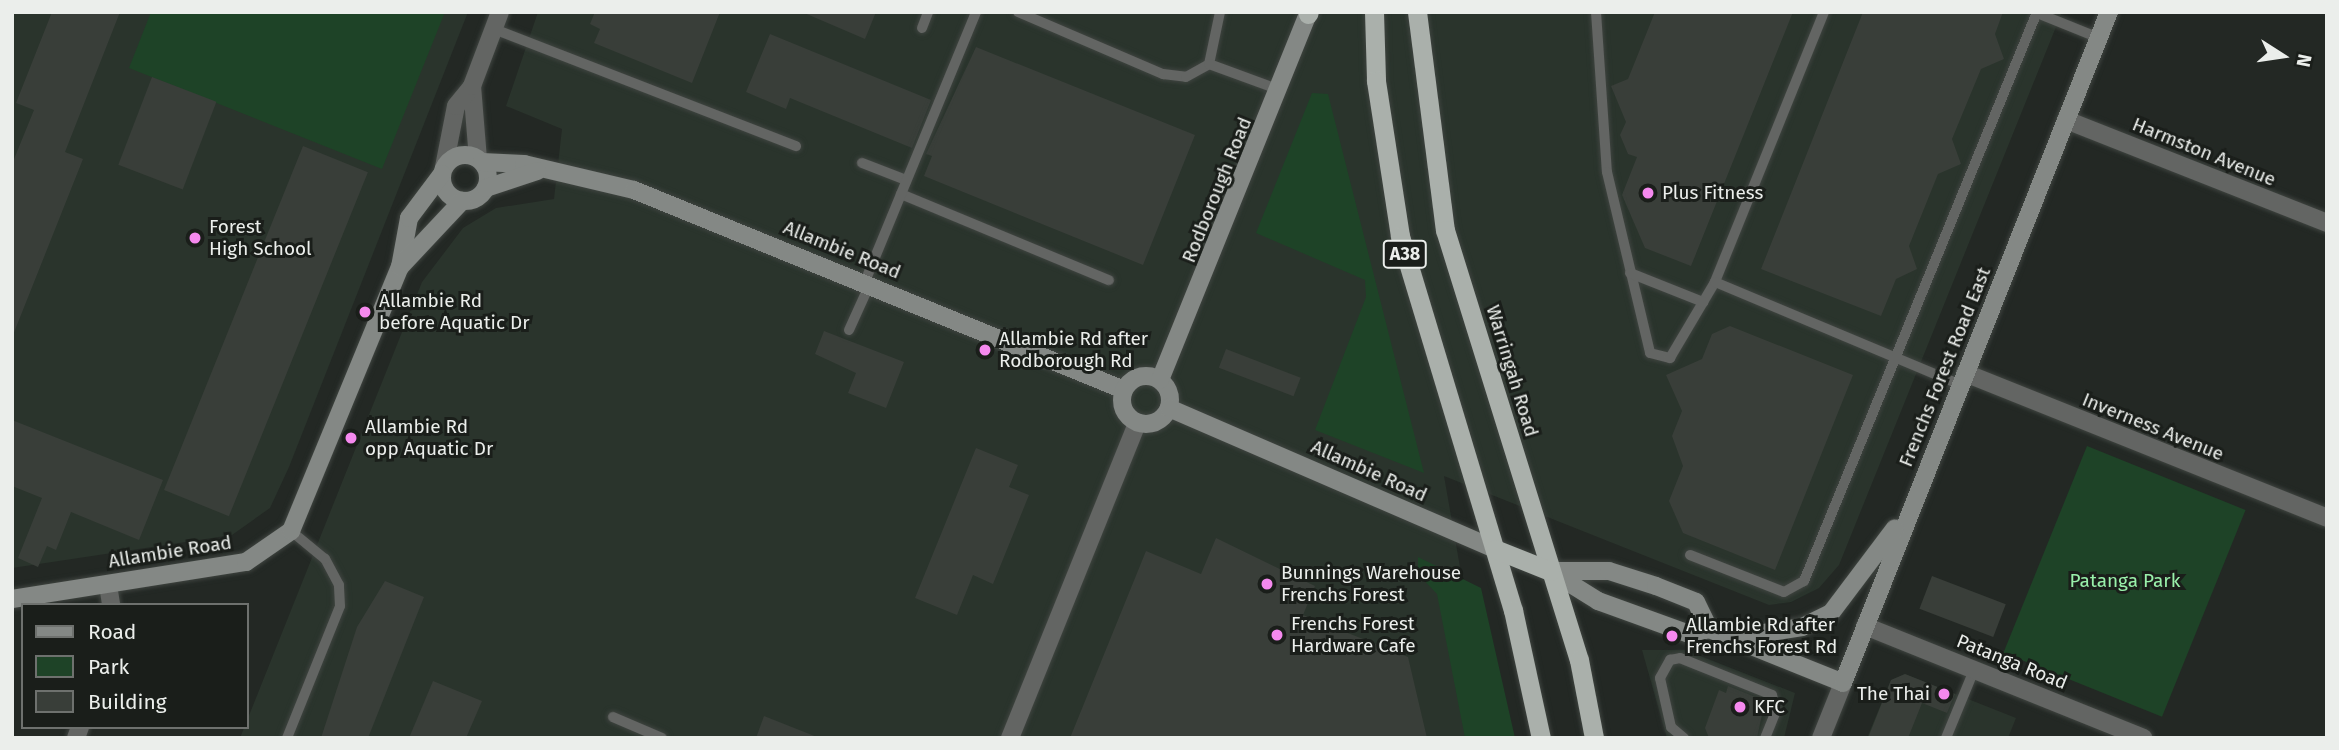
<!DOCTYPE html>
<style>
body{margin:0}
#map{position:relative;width:2339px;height:750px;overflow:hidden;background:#232824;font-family:"Fira Sans",sans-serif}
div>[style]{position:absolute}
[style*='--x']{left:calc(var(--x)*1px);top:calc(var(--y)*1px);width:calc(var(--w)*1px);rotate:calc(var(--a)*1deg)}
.built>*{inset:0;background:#2a342c}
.green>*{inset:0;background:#1e4327;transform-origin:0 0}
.building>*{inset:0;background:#393e39;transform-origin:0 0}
.roads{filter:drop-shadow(0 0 2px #3f4440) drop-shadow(0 0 2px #3f4440)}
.service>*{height:10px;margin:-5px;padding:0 5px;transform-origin:5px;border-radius:5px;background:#636563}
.minor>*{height:18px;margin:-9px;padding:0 9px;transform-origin:9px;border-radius:9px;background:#636563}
.secondary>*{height:18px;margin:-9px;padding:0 9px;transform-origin:9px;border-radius:9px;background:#848885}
.secondary>.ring{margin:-9px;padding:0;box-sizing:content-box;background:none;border:18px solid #848885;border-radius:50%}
.trunk>*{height:19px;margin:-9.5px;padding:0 9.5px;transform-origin:9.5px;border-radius:9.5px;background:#aab0ab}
.dots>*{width:19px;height:19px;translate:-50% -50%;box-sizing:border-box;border:4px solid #1a1e1a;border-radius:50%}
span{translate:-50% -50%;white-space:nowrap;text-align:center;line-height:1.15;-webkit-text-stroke:6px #1a1e1a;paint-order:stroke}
.shield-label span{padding:2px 5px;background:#1a1e1a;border:2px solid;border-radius:5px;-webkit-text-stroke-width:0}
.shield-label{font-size:18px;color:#ebeeeb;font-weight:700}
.street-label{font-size:19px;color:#ebeeeb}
.poi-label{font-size:19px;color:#ebeeeb}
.left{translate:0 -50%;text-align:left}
.right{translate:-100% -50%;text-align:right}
.park-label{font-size:19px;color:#99f0aa}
.frame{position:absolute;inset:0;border:14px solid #ebeeeb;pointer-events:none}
.legend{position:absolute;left:21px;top:603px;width:228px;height:126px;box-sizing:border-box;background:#1a1e1a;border:2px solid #6e716e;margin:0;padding:9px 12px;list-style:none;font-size:21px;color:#ebeeeb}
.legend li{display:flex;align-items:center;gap:14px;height:35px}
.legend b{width:35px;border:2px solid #6e716e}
.north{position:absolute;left:2248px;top:21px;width:70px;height:70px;-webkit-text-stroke:5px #1a1e1a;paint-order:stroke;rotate:102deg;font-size:19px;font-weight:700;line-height:28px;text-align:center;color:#ebeeeb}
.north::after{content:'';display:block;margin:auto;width:24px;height:32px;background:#ebeeeb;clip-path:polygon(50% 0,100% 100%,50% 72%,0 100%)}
</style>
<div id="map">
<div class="built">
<i style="clip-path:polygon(12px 12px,468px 12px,289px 467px,270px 508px,232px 535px,12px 568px)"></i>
<i style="clip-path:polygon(538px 12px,2062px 12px,1839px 565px,1819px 588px,1791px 602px,1769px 605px,1444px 476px,1490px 738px,240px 738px,422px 282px,463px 228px,496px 208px,554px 199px,562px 129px,506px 106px)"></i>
<i style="clip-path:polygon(1642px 650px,1685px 650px,1795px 693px,1784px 738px,1667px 738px)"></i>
<i style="clip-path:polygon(1905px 674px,2016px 718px,2008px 738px,1867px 738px,1891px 680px)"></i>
</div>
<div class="green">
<i style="clip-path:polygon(151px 12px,445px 12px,382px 169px,129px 68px)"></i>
<i style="clip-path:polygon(1312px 93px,1328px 94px,1424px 473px,1315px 430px,1366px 297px,1365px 280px,1256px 233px)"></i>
<i style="left:2087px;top:446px;width:171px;height:223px;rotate:22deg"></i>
<i style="clip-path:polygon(1418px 557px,1481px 588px,1515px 738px,1465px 738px,1437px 594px,1418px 574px)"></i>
</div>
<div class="building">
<i style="clip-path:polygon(52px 12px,120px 12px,65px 152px,83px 159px,13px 335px,12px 164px,34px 110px,16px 103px)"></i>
<i style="clip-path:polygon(595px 12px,720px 12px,692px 83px,594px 43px,600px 29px,590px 24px)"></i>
<i style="clip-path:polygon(802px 12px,876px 12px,865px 39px)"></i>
<i style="clip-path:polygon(1655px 12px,1793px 12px,1691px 266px,1645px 248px,1622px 195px,1637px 157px,1628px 154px,1620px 135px,1626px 122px,1611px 86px,1628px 79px)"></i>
<i style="clip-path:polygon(1863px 12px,2003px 12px,1995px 34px,2004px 59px,1981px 69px,1952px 139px,1961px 164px,1938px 174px,1909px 246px,1917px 269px,1896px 279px,1881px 316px,1761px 269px)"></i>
<i style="clip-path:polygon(770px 34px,931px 100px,912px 148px,790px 98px,786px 109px,746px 92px)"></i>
<i style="clip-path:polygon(976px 47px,1195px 135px,1143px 265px,924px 176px,932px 156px,926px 154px)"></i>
<i style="left:152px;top:77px;width:69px;height:94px;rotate:21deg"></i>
<i style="left:303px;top:146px;width:70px;height:371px;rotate:22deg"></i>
<i style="clip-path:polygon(1730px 326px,1853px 375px,1775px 570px,1683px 533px,1669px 501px,1683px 466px,1672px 436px,1682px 411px,1666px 375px,1702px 359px,1712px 334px)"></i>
<i style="clip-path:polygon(824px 331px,904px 362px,886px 408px,848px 393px,856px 373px,815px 354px)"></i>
<i style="left:1226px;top:349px;width:80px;height:20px;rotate:21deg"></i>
<i style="clip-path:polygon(12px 420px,163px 480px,139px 540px,71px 512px,56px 550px,47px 546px,38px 567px,18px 558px,42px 498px,12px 486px)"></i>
<i style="clip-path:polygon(976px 448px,1018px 465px,1009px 487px,1029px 495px,993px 584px,973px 575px,957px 615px,915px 598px)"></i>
<i style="clip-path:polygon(1216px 538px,1315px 586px,1303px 615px,1408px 657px,1427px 738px,1070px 738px,1146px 551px,1201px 574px)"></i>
<i style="left:1932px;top:576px;width:79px;height:35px;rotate:21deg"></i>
<i style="clip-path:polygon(385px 581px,424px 597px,368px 738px,321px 738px,357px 627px)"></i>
<i style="clip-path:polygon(1905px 674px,1955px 694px,1947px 713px,1922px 703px,1908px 738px,1868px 738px,1891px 680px)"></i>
<i style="clip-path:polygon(433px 681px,482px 701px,466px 738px,409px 738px)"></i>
<i style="clip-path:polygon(1728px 686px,1765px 701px,1757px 738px,1709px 738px,1705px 728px,1719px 690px,1726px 693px)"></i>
<i style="clip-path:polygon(764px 716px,817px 737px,817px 738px,756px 738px)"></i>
</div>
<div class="roads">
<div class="service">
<i style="--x:1018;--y:12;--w:158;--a:23.2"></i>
<i style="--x:1163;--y:74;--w:23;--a:7"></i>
<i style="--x:1186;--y:77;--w:26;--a:-29"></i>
<i style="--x:1220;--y:12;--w:53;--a:101.9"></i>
<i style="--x:1209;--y:64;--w:76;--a:20.1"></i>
<i style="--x:1596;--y:12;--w:160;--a:86.1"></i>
<i style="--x:1607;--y:172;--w:186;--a:76.6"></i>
<i style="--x:1650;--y:353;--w:21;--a:14"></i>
<i style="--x:1670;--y:358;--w:88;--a:-59.4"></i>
<i style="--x:1824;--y:12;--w:291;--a:112"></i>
<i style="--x:1715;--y:282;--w:267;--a:22.7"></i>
<i style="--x:2037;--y:13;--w:67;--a:22"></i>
<i style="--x:922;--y:28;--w:17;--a:-69"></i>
<i style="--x:494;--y:29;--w:324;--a:21.2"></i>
<i style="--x:862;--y:163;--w:47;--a:21.1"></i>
<i style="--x:901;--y:194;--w:225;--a:22.5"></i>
<i style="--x:1630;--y:273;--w:79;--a:21.7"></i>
<i style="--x:864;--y:284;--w:294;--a:-67.6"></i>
<i style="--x:849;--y:330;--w:48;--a:-65.6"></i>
<i style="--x:1690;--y:555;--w:101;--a:21.5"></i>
<i style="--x:1784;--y:592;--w:23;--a:-29"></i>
<i style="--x:1804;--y:581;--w:615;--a:-67.73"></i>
<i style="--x:613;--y:717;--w:53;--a:23.2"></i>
<i style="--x:287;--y:738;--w:142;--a:-68.1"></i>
<i style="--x:340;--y:606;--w:21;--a:-93"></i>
<i style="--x:339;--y:585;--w:30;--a:-118"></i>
<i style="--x:325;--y:559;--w:44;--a:-140.5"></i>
<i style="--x:1684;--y:738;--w:17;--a:-140"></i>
<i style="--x:1671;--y:727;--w:50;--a:-102.7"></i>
<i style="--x:1660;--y:678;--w:21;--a:-61"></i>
<i style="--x:1670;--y:660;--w:10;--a:-11"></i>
<i style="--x:1680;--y:658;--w:99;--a:21.9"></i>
<i style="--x:1772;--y:695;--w:16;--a:76"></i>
<i style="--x:1776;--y:711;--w:29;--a:112"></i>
<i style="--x:1946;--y:738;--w:74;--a:-67.6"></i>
</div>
<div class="minor">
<i style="--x:472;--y:86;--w:73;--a:85.3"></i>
<i style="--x:2066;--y:120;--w:281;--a:21.5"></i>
<i style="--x:444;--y:167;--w:62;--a:-78.9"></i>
<i style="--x:456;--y:106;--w:26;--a:-51"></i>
<i style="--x:472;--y:86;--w:79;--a:-69.3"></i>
<i style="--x:1965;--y:373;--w:390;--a:21.8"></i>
<i style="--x:108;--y:585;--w:20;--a:81"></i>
<i style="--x:1865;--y:626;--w:300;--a:21.9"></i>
<i style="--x:76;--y:738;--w:12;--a:-70"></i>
<i style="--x:1010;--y:738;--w:340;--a:-68"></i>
<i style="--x:1821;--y:738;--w:59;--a:-68.2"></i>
</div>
<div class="secondary">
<i class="ring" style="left:442px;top:155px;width:28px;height:28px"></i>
<i style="--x:482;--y:162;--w:42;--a:2.7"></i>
<i style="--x:524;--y:164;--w:113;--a:13.3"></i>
<i style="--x:634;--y:190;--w:529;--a:22.2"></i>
<i style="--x:486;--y:188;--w:54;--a:-18.4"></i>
<i style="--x:400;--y:267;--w:50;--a:-79.6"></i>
<i style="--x:409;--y:218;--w:55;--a:-53.1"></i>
<i class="ring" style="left:1122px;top:376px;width:30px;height:30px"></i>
<i style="--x:1160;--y:380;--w:395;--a:-68"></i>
<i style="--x:1169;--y:408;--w:355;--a:23.4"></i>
<i style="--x:1550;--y:571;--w:57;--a:32"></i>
<i style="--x:1598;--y:601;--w:97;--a:19.9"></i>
<i style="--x:1689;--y:634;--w:21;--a:-14"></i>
<i style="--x:1709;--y:629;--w:144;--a:21.9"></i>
<i style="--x:1843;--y:683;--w:722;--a:-68.38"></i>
<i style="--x:1550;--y:571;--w:59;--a:0"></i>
<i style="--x:1609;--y:571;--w:49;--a:17.7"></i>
<i style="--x:1656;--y:586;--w:43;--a:21.8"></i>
<i style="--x:1696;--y:602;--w:30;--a:64"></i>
<i style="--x:12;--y:599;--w:237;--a:-9"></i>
<i style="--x:246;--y:562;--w:55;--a:-34.6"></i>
<i style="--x:291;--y:531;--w:286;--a:-67.6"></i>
<i style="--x:400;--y:267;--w:91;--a:-46.8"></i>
<i style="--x:1732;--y:638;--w:71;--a:-8.9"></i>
<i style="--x:1802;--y:627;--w:32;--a:-26"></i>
<i style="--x:1831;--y:613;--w:106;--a:-53"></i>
</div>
<div class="trunk">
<i style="--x:1374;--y:12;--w:69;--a:88.3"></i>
<i style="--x:1376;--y:81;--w:157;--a:81.2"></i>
<i style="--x:1400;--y:236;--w:391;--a:73.2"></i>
<i style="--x:1513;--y:610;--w:131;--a:77.7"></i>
<i style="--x:1417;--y:12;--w:220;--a:82.7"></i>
<i style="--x:1445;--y:230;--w:450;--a:72.7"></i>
<i style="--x:1579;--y:660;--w:79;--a:79.1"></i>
<i style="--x:1308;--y:14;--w:2;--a:-63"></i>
<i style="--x:1495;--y:549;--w:59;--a:21.8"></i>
</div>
</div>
<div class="dots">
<i style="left:1648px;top:193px;background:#f589ee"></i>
<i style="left:195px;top:238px;background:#f589ee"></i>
<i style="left:365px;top:312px;background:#f589ee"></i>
<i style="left:985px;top:350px;background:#f589ee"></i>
<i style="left:351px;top:438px;background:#f589ee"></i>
<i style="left:1267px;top:584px;background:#f589ee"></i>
<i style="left:1277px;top:635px;background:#f589ee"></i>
<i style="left:1672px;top:636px;background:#f589ee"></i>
<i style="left:1944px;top:694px;background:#f589ee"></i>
<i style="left:1740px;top:707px;background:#f589ee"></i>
</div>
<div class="shield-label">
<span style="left:1405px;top:254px">A38</span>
</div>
<div class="street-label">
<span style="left:2204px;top:152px;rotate:22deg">Harmston Avenue</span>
<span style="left:1217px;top:190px;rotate:-68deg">Rodborough Road</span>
<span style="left:842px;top:250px;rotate:22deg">Allambie Road</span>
<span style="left:1945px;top:367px;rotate:-68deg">Frenchs Forest Road East</span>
<span style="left:1512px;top:371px;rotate:73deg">Warringah Road</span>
<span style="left:2153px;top:427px;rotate:22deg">Inverness Avenue</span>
<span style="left:1369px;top:471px;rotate:24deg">Allambie Road</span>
<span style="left:170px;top:552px;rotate:-9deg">Allambie Road</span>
<span style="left:2012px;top:662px;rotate:22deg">Patanga Road</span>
</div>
<div class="poi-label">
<span class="left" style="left:1662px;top:193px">Plus Fitness</span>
<span class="left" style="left:209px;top:238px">Forest<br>High School</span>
<span class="left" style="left:379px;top:312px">Allambie Rd<br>before Aquatic Dr</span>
<span class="left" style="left:999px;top:350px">Allambie Rd after<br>Rodborough Rd</span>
<span class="left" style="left:365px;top:438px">Allambie Rd<br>opp Aquatic Dr</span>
<span class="left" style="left:1281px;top:584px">Bunnings Warehouse<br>Frenchs Forest</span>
<span class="left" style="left:1291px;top:635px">Frenchs Forest<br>Hardware Cafe</span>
<span class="left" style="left:1686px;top:636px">Allambie Rd after<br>Frenchs Forest Rd</span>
<span class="right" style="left:1930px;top:694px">The Thai</span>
<span class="left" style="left:1754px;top:707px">KFC</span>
</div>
<div class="park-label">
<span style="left:2125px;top:581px">Patanga Park</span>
</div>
<div class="frame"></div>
<ul class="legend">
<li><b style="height:9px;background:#848885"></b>Road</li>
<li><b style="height:19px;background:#1e4327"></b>Park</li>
<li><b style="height:19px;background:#393e39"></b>Building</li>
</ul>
<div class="north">N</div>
</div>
